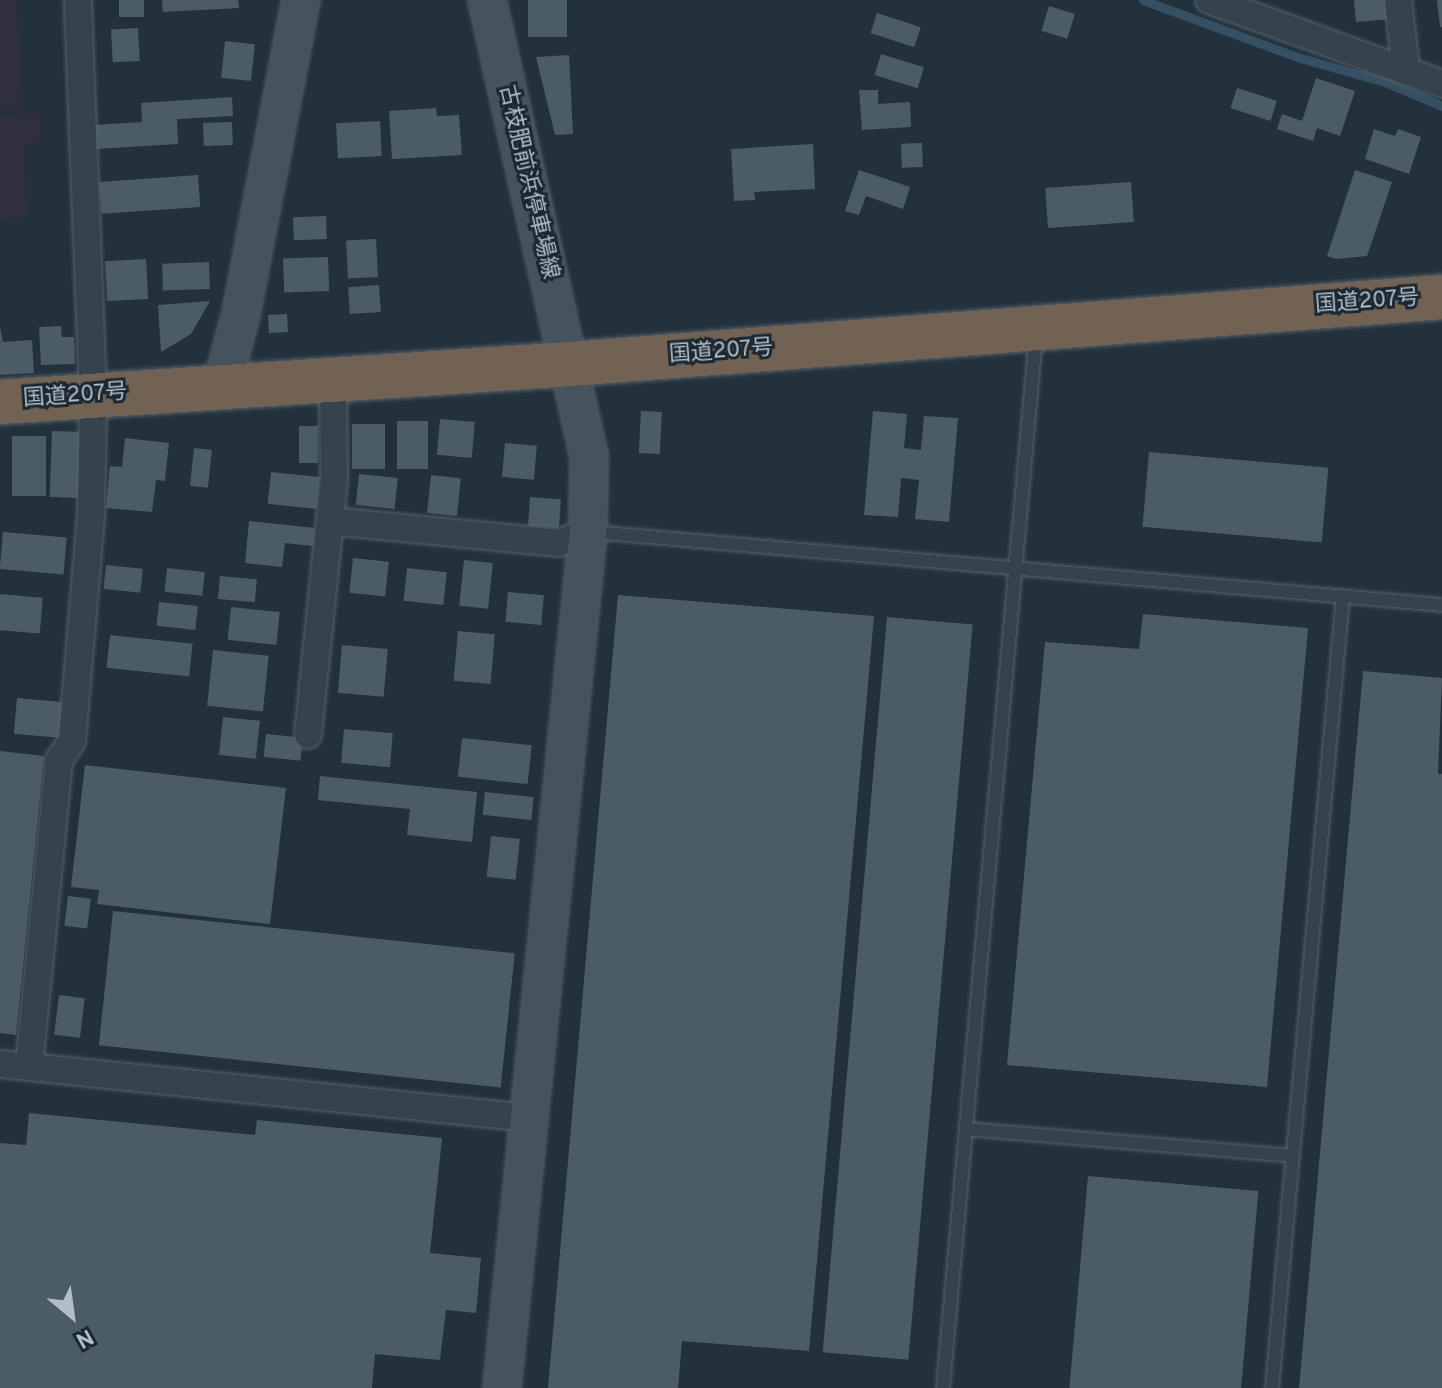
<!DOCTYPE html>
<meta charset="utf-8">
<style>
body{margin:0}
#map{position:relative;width:1442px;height:1388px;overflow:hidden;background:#23313c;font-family:Overpass,"Noto Sans JP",sans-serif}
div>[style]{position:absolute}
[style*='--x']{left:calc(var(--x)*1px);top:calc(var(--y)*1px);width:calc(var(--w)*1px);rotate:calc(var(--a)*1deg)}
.medical>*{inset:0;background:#2f2f3d}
.stream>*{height:9px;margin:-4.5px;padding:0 4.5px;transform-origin:4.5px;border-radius:4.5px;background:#365063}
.building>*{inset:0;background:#4c5c67;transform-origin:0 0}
.roads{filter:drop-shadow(0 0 2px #55616a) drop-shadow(0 0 2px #55616a)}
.lane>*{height:12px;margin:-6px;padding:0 6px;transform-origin:6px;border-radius:6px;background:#37434c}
.street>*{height:26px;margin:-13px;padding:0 13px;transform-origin:13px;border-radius:13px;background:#37434c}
.secondary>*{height:36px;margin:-18px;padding:0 18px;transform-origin:18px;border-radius:18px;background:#45535f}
.highway>*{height:44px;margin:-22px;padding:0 22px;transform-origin:22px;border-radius:22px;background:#726254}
span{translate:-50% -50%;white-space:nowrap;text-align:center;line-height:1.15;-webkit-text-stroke:6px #1c2831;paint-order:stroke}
.street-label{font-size:22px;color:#b2bec8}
.north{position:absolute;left:32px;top:1276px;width:80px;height:80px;-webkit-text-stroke:6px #1c2831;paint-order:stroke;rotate:151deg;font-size:22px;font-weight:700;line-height:32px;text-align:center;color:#b2bec8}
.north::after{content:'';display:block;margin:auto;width:28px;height:36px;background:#b2bec8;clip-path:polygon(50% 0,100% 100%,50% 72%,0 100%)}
</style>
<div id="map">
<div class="medical">
<i style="clip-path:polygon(0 0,17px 0,23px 110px,0 111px)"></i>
<i style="clip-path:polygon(41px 113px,42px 142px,24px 144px,28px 218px,0 219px,0 115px)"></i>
</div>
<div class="stream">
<i style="--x:1143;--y:0;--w:164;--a:20.3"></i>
<i style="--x:1297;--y:57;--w:91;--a:15.9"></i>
<i style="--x:1385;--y:82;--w:62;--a:22.8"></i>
</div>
<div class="building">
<i style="left:119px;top:0;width:25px;height:17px"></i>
<i style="clip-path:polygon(162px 0,238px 0,239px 8px,163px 12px)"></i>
<i style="left:528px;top:0;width:39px;height:37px"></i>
<i style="clip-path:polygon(1354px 0,1388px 0,1390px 19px,1356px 22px)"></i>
<i style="clip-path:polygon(1437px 0,1442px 0,1442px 27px,1440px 27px)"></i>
<i style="left:1049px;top:6px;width:27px;height:26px;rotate:17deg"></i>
<i style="left:877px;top:13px;width:46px;height:21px;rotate:18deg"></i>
<i style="left:138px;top:28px;width:33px;height:27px;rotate:87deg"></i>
<i style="left:225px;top:41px;width:30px;height:37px;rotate:6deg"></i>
<i style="left:881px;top:54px;width:45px;height:22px;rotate:17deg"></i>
<i style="clip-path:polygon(569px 55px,573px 134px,555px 135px,536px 57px)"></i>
<i style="clip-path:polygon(1316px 78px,1355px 91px,1340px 136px,1317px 128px,1313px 141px,1277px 129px,1282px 114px,1302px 121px)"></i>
<i style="left:1237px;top:88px;width:42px;height:21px;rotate:18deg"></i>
<i style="clip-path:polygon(859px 90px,878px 90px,878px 104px,910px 102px,911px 127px,862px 130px)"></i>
<i style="clip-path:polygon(232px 97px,233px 116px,177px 119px,178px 144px,96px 149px,94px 125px,142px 122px,141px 103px)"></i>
<i style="clip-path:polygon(436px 108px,437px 116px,459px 115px,462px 155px,392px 159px,389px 111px)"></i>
<i style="left:380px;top:121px;width:35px;height:44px;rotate:87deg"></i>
<i style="left:232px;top:122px;width:23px;height:29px;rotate:88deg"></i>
<i style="clip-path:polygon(1374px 129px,1395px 136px,1398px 129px,1421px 137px,1409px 174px,1365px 159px)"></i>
<i style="left:922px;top:143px;width:24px;height:21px;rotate:88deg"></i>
<i style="clip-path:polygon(813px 144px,815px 189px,754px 192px,755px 200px,734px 201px,731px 149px)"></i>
<i style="clip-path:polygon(859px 170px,910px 187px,903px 209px,866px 196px,859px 215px,845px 211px)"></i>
<i style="clip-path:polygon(1355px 170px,1392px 182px,1367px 256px,1336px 259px,1327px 256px)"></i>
<i style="left:198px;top:175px;width:32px;height:99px;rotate:86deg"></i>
<i style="left:1131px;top:182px;width:40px;height:86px;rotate:86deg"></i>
<i style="left:326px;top:216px;width:23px;height:33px;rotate:88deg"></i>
<i style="left:376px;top:239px;width:38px;height:30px;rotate:87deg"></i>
<i style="left:328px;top:257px;width:34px;height:45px;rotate:88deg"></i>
<i style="left:146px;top:259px;width:40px;height:41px;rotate:87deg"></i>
<i style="left:209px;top:262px;width:27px;height:47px;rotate:88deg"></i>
<i style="left:379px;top:285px;width:27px;height:31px;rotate:86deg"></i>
<i style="clip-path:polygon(210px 301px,191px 334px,161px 352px,158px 305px)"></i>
<i style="left:287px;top:314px;width:18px;height:19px;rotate:87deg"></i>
<i style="clip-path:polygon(61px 326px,62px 337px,74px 337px,75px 364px,41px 365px,39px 327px)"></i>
<i style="clip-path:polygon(0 327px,3px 342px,32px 340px,34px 373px,0 375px)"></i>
<i style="left:641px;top:411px;width:21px;height:42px;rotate:3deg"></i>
<i style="clip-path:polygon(873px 411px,907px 414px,904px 448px,921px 450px,924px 416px,958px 418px,949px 522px,915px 519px,919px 480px,901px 478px,898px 517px,864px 515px)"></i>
<i style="left:440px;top:419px;width:35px;height:36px;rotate:5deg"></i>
<i style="left:397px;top:421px;width:31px;height:48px"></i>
<i style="left:352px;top:424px;width:33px;height:45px"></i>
<i style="left:299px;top:426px;width:19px;height:37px"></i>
<i style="left:52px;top:431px;width:31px;height:66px;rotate:2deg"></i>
<i style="left:12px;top:436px;width:34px;height:60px"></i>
<i style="clip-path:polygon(125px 438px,169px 443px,165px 481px,156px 480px,152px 512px,106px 508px,110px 466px,122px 467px)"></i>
<i style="left:505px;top:443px;width:32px;height:34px;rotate:5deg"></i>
<i style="left:194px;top:448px;width:18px;height:38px;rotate:6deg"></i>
<i style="left:1149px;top:452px;width:180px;height:75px;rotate:5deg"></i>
<i style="left:271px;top:472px;width:49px;height:32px;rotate:6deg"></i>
<i style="left:359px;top:474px;width:39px;height:31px;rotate:6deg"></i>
<i style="left:431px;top:475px;width:30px;height:38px;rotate:6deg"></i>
<i style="left:530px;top:497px;width:31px;height:29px;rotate:4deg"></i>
<i style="clip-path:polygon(249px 521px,315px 528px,313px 546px,285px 543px,282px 567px,245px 563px)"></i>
<i style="left:3px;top:532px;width:64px;height:37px;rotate:5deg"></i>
<i style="left:353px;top:558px;width:36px;height:35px;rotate:6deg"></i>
<i style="left:464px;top:560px;width:29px;height:46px;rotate:6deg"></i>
<i style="left:106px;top:565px;width:37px;height:24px;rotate:6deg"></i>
<i style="left:167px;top:568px;width:38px;height:24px;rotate:6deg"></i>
<i style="left:407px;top:568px;width:40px;height:33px;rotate:6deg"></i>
<i style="left:220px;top:576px;width:37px;height:23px;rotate:5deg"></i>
<i style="left:508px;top:592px;width:36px;height:30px;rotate:5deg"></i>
<i style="left:0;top:594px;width:43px;height:36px;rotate:5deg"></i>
<i style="clip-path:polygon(618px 595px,874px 616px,809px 1351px,682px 1341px,678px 1388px,548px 1388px)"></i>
<i style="left:159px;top:602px;width:39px;height:24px;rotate:6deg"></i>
<i style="left:231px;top:607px;width:49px;height:33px;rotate:6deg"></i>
<i style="clip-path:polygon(1143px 614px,1308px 628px,1267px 1087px,1007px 1065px,1045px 642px,1139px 649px)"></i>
<i style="left:887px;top:617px;width:86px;height:738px;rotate:5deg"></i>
<i style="left:458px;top:631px;width:37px;height:50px;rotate:5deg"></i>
<i style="left:110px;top:635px;width:83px;height:33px;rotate:6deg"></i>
<i style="left:342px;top:645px;width:46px;height:48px;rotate:5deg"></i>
<i style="left:213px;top:650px;width:56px;height:56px;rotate:6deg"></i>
<i style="clip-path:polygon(1363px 671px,1442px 678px,1438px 774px,1442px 774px,1442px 1388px,1299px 1388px)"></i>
<i style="left:17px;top:698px;width:45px;height:36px;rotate:5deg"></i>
<i style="left:223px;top:717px;width:37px;height:38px;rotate:6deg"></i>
<i style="left:344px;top:729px;width:49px;height:34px;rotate:5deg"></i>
<i style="left:266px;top:734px;width:37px;height:23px;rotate:6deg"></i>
<i style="left:462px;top:738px;width:70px;height:39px;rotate:6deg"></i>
<i style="clip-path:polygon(0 751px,44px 756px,16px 1035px,0 1033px)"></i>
<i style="clip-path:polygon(85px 765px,286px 788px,270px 924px,97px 904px,99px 890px,71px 887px)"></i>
<i style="clip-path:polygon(320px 776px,477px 792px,472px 842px,407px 835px,410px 809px,318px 800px)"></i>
<i style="left:485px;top:792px;width:49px;height:23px;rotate:6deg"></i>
<i style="left:491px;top:836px;width:29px;height:41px;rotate:6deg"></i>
<i style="left:68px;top:896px;width:23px;height:30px;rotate:7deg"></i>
<i style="left:113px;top:911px;width:404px;height:135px;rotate:6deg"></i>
<i style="left:59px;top:995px;width:26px;height:40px;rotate:7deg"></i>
<i style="clip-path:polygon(29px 1113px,255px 1135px,257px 1120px,442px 1138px,430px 1253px,481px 1258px,476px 1313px,446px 1310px,440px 1360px,375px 1354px,372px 1388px,0 1388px,0 1143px,26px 1145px)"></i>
<i style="left:1088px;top:1176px;width:171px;height:213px;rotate:5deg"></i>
</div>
<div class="roads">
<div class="lane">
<i style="--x:592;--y:532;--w:853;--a:4.91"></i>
<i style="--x:966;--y:1129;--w:328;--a:4.7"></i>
<i style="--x:943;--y:1388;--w:1057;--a:-84.95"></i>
<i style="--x:1272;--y:1388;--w:795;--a:-84.88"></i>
</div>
<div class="street">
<i style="--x:1209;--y:0;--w:248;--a:19.8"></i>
<i style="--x:1398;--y:0;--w:69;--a:83.4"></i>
<i style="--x:330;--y:521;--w:230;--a:5.5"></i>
<i style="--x:559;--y:543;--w:31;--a:-22"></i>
<i style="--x:308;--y:735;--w:259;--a:-84.2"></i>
<i style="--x:334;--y:477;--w:99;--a:-90.6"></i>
<i style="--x:0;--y:1064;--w:532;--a:5.83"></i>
<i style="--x:29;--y:1067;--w:308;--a:-84.4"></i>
<i style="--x:59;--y:760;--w:23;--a:-56"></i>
<i style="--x:72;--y:741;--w:228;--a:-85.2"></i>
<i style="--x:91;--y:514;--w:119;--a:-89"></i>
<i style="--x:93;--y:395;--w:395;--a:-92.2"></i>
</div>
<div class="secondary">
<i style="--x:487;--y:0;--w:466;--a:77.4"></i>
<i style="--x:589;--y:455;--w:76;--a:90.8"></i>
<i style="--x:588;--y:531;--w:861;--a:95.73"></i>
<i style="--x:222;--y:385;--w:73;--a:-75"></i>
<i style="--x:241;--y:314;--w:320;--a:-79.2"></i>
</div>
<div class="highway">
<i style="--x:0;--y:402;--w:571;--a:-3.81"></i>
<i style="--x:570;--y:364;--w:875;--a:-4.39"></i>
</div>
</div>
<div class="street-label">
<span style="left:528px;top:182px;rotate:77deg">古枝肥前浜停車場線</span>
<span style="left:1367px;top:302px;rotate:-4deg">国道207号</span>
<span style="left:721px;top:352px;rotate:-4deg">国道207号</span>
<span style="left:75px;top:396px;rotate:-4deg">国道207号</span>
</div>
<div class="north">N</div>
</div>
